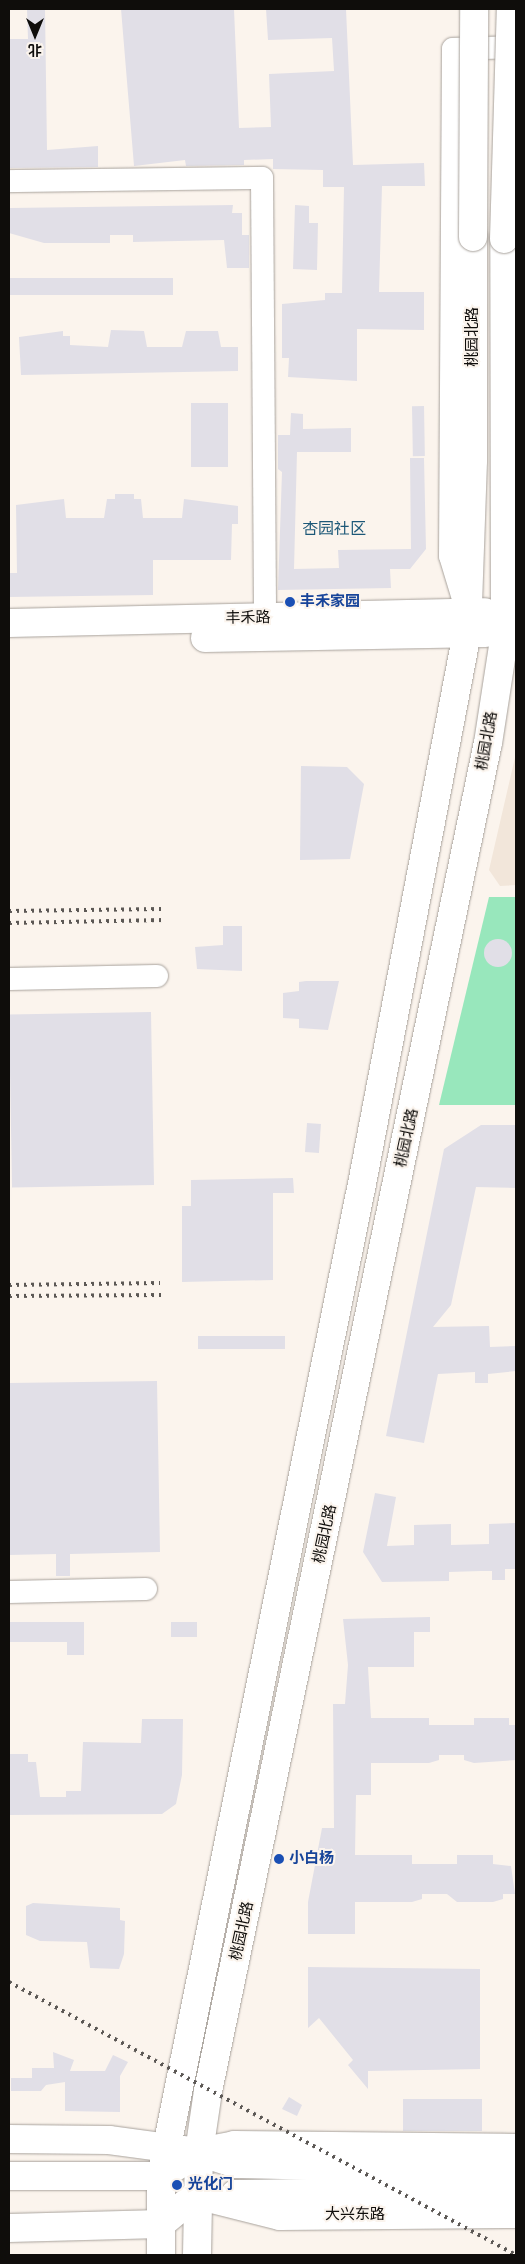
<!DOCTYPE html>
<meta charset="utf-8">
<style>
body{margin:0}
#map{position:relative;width:525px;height:2264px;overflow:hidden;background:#fbf4ed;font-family:"DejaVu Sans","Noto Sans SC",sans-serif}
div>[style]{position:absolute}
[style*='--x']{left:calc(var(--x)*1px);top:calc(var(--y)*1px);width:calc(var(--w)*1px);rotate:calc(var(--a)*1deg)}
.built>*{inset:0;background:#f2e6da}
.green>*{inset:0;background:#98e7bc}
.building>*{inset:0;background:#e1dfe7;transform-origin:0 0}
.round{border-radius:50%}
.roads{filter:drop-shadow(0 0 1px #a8a29c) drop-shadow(0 0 1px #a8a29c)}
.minor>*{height:22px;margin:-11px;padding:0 11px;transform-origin:11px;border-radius:11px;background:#fff}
.major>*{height:28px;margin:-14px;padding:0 14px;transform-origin:14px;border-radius:14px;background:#fff}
.highway>*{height:28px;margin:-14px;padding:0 14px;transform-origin:14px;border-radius:14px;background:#fff}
.rail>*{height:4px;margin-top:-2px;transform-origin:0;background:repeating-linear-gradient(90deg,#5c5855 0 2.5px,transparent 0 7.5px)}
.bridges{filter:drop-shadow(0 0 1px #a8a29c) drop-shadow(0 0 1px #a8a29c)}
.major-bridge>*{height:28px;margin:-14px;padding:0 14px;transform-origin:14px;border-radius:14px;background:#fff}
.dots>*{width:14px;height:14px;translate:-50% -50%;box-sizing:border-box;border:2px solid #fbf4ed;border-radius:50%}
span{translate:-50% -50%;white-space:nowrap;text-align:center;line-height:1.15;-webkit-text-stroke:4px #fbf4ed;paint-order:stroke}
.street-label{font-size:15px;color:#0f0d0b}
.transit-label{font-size:15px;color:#164399;font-weight:700}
.left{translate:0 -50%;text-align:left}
.neighbourhood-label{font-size:16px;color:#1d5878}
.frame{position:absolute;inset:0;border:10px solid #0f0d0b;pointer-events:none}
.north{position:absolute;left:10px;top:10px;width:50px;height:50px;-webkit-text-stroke:4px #fbf4ed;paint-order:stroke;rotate:180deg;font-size:14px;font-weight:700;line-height:20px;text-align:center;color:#0f0d0b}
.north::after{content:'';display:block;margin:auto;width:18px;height:22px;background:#0f0d0b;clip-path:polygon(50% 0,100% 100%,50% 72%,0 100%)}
</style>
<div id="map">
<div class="built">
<i style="clip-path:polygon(516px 753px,516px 885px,500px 886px,489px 870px)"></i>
</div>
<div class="green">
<i style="clip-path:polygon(489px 897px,516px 897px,516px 1105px,439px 1105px)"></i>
</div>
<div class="building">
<i style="clip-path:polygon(27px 9px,45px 9px,47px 150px,98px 146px,98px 167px,9px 168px,9px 39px,28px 39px)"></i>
<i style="clip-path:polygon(121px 9px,234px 9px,239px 128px,271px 127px,269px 74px,334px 71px,332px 38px,268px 40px,266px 9px,346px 9px,353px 165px,424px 163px,425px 186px,382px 186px,379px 292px,424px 292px,424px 330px,357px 329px,357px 381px,288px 377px,289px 358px,282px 358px,282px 304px,325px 300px,325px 293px,342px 293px,344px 187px,323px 187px,323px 170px,273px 169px,273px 159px,244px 160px,244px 165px,186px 166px,185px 160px,134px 166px)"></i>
<i style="clip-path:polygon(233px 205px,232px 213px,242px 213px,242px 235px,249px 235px,249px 268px,227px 268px,224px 240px,133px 242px,133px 235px,110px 235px,110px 243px,44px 243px,9px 233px,10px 208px)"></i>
<i style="clip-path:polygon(295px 205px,309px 206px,309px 223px,318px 223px,317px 270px,293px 269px)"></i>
<i style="left:173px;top:278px;width:17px;height:164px;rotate:90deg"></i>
<i style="clip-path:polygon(111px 330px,144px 331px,147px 347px,182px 347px,186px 331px,218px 331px,221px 347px,238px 347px,238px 371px,21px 375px,19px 337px,63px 331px,63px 336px,70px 336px,70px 345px,108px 347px)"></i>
<i style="left:228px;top:403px;width:64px;height:37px;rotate:90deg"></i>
<i style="left:424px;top:406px;width:50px;height:12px;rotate:89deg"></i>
<i style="clip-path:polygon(291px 413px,303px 414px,303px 429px,351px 428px,351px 452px,297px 452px,294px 569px,339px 568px,338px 550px,411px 549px,410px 458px,424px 458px,426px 549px,410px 569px,390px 569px,391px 588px,278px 590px,282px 472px,278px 469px,278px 435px,290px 435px)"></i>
<i style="clip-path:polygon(115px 494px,134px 494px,134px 499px,141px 499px,143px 518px,182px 518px,184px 499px,238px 506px,238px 524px,232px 524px,231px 560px,153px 560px,153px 595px,9px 597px,9px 573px,17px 573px,16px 505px,64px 499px,66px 518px,104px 518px,107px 499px,115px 499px)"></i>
<i style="clip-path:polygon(301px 766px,347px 767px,364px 784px,350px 859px,300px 860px)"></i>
<i style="clip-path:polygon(223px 926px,242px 926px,242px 971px,197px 969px,195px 947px,223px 945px)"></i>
<i class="round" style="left:484px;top:939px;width:28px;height:28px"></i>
<i style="clip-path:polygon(306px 981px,339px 981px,328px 1030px,299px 1028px,299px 1019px,283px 1018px,283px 993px,299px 991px,299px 982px)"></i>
<i style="left:151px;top:1012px;width:173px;height:142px;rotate:89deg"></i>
<i style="left:307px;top:1123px;width:14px;height:29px;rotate:4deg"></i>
<i style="clip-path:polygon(481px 1125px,516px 1125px,516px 1188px,476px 1187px,451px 1305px,433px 1327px,489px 1326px,490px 1347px,516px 1346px,516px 1371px,488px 1374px,488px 1383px,475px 1383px,475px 1372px,438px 1374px,424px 1443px,386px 1436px,444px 1149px)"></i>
<i style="clip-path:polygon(293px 1178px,294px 1193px,273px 1193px,273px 1280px,182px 1282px,182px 1206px,191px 1206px,191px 1180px)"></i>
<i style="left:198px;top:1336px;width:87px;height:13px"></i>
<i style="clip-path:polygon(157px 1381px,160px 1552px,70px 1554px,70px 1576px,56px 1576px,56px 1554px,9px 1555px,9px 1383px)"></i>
<i style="clip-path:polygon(375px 1493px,396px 1497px,387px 1546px,414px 1545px,414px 1525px,451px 1524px,451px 1545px,489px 1544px,489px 1524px,516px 1523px,516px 1569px,505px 1569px,505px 1580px,492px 1580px,492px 1571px,481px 1571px,449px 1572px,449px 1581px,382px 1582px,363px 1552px)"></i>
<i style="clip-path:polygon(430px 1617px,430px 1632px,414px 1632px,414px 1667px,368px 1667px,371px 1718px,429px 1718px,429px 1725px,474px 1725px,474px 1718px,509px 1718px,509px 1725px,516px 1725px,516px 1760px,474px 1763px,464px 1760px,464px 1755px,439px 1755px,439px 1760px,429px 1763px,371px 1763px,371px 1795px,356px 1795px,355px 1855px,412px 1855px,412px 1864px,457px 1864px,457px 1855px,493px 1855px,493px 1864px,511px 1866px,515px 1894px,503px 1894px,503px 1899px,493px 1902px,457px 1902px,447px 1894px,422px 1894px,422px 1899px,412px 1902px,355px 1902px,355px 1934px,308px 1934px,308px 1902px,322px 1828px,334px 1828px,333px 1704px,345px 1704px,348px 1665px,343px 1619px)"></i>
<i style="clip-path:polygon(9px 1622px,84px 1622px,84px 1655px,67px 1655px,67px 1642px,9px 1642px)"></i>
<i style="left:171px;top:1622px;width:26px;height:15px"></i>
<i style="clip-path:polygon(142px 1719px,183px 1719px,182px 1775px,176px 1804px,162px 1814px,9px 1815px,9px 1754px,28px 1754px,28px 1762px,36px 1762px,40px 1797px,66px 1797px,66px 1791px,81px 1791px,83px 1742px,141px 1743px)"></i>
<i style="clip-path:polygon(33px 1903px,120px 1908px,120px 1920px,125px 1921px,124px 1954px,119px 1969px,90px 1968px,87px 1942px,40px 1941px,26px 1935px,26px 1906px)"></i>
<i style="clip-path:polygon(308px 1967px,480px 1969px,480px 2069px,368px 2071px,368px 2089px,348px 2065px,353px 2060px,319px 2018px,308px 2028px)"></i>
<i style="clip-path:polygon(53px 2052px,74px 2060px,70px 2071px,105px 2071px,113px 2055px,128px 2062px,120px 2076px,120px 2112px,65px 2111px,65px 2082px,46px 2085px,41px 2091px,11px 2091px,11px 2078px,32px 2078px,32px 2068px,54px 2068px)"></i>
<i style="clip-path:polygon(289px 2097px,302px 2105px,297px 2116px,282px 2109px)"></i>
<i style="left:403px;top:2099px;width:79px;height:32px"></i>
</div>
<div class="roads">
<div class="minor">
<i style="--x:9;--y:181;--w:253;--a:-0.7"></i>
<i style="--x:262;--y:178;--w:439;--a:89.6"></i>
<i style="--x:464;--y:602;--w:48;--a:-106.9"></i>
<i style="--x:450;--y:556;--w:507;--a:-89.66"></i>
<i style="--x:453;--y:49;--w:63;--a:-1.8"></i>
<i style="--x:9;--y:979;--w:148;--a:-1.2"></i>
<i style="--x:9;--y:1592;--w:137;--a:-1.3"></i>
</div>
<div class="major">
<i style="--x:9;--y:623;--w:476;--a:-1.3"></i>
<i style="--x:205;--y:638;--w:280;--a:-1"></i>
<i style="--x:9;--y:2139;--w:100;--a:0.6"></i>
<i style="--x:109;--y:2140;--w:91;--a:7.6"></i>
<i style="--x:199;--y:2152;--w:36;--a:-11"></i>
<i style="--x:234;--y:2145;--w:282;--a:0.6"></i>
<i style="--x:9;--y:2176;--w:152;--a:0"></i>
<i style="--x:161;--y:2176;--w:45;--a:-32.3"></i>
<i style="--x:199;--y:2152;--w:38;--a:18"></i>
<i style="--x:235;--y:2164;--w:277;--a:1.2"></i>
<i style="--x:235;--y:2194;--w:276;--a:-0.8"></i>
<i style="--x:9;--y:2228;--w:152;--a:-1.5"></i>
<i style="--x:161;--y:2224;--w:45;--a:-39.6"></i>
<i style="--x:196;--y:2195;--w:87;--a:14"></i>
<i style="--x:280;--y:2216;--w:236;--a:-0.5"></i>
<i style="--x:161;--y:2255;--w:79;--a:-90"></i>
<i style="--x:161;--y:2176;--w:1007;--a:-78.55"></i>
<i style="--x:361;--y:1189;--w:566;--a:-79.21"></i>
<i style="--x:467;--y:633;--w:173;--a:-88"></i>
<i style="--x:473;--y:460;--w:223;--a:-90"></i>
<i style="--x:197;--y:2255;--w:103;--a:-88.9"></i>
<i style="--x:199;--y:2152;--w:62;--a:-81.6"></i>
<i style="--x:208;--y:2091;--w:1377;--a:-78.27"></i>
<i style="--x:488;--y:743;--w:111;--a:-81.2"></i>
<i style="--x:505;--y:633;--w:394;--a:-90.1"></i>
</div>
<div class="highway">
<i style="--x:512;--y:2170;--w:4;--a:0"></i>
<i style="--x:511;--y:2190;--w:5;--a:0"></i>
</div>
</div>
<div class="rail">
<i style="--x:9;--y:911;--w:152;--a:-0.8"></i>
<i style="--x:9;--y:923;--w:155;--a:-1.1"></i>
<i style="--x:9;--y:1285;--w:151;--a:-0.8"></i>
<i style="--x:9;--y:1296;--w:152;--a:-0.4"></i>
<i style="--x:9;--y:1982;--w:576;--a:28.3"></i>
</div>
<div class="bridges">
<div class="major-bridge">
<i style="--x:473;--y:237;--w:228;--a:-89.7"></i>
<i style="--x:504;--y:239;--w:230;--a:-88.3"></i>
</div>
</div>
<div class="dots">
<i style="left:290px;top:602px;background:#1a4fb4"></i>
<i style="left:279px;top:1859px;background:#1a4fb4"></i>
<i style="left:177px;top:2185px;background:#1a4fb4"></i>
</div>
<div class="street-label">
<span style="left:473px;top:337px;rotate:-90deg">桃园北路</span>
<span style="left:248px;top:618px;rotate:-1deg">丰禾路</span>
<span style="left:487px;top:741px;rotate:-80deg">桃园北路</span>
<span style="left:407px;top:1138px;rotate:-78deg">桃园北路</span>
<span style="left:325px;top:1534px;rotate:-78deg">桃园北路</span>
<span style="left:242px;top:1931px;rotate:-78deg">桃园北路</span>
<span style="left:355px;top:2215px">大兴东路</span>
</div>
<div class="transit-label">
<span class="left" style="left:300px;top:602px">丰禾家园</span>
<span class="left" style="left:289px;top:1859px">小白杨</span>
<span class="left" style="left:188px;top:2185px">光化门</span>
</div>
<div class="neighbourhood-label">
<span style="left:334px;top:529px">杏园社区</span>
</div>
<div class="frame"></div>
<div class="north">北</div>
</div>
